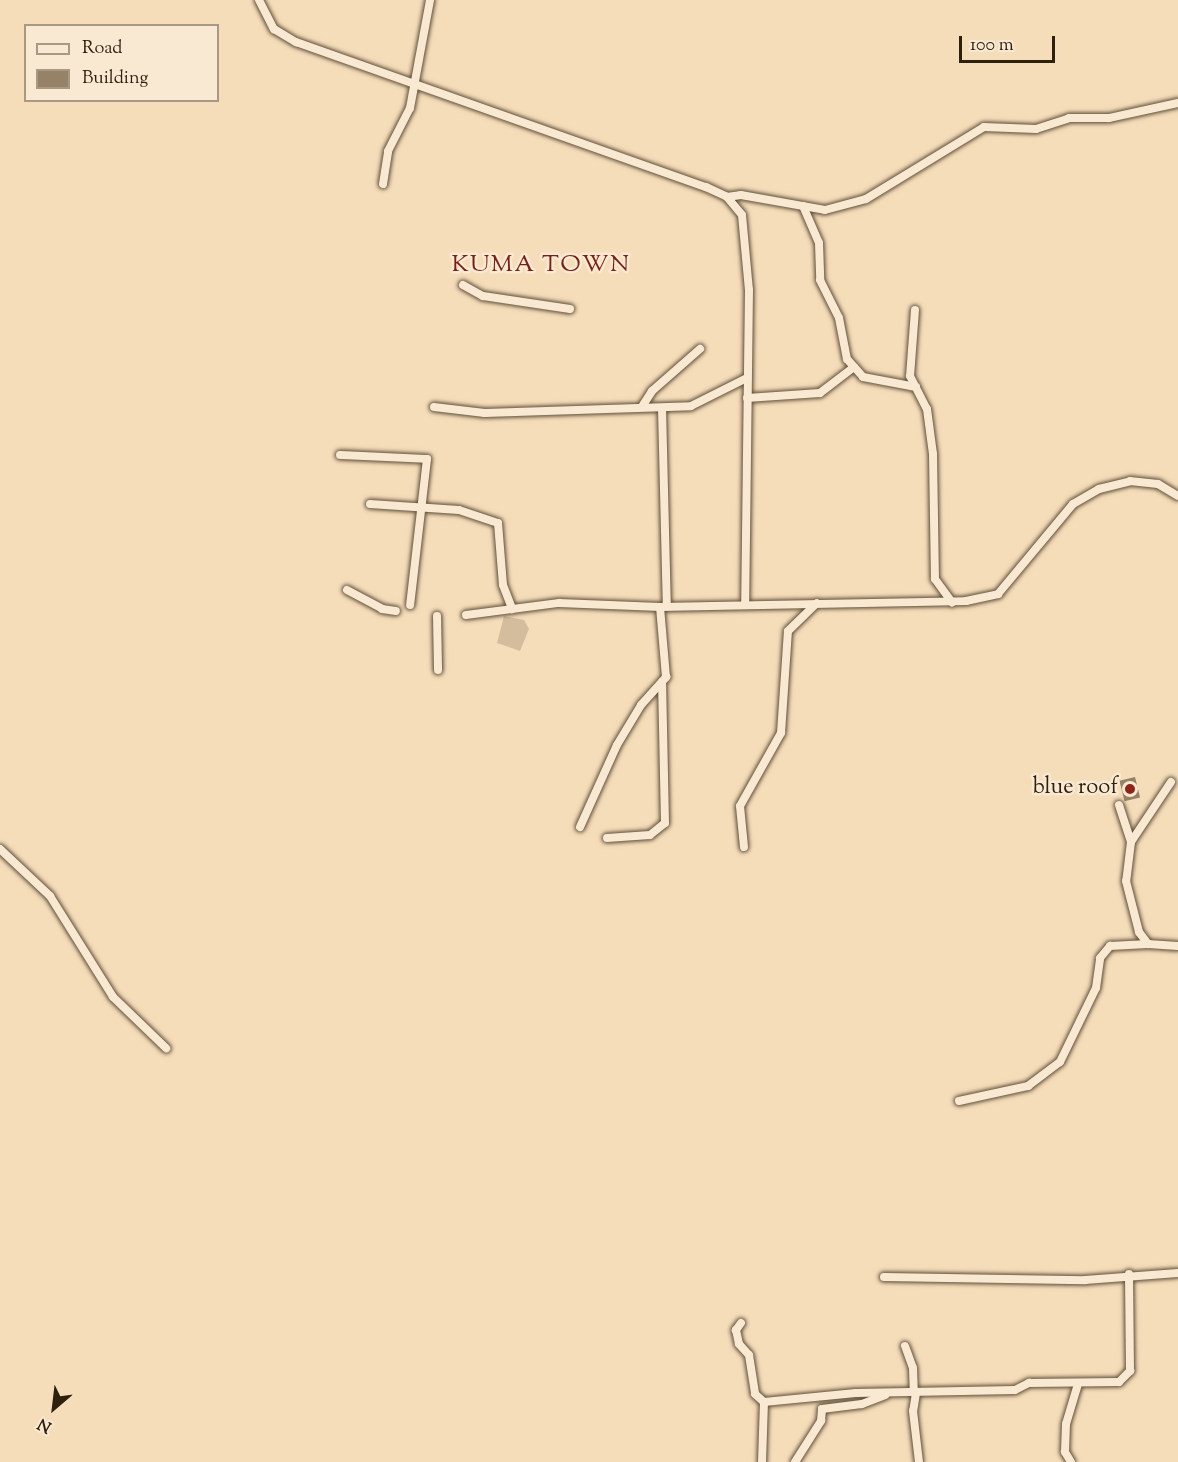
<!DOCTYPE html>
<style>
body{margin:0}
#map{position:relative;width:1178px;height:1462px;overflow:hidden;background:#f6ddba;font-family:"Sorts Mill Goudy",serif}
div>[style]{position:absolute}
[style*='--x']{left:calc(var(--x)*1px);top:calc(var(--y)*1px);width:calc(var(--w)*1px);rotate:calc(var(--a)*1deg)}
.green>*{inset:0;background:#d4bd9d}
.building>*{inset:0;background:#968267;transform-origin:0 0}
.roads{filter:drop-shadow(0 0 2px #5f4f38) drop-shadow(0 0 2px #5f4f38)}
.street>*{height:8px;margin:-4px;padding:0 4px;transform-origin:4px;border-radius:4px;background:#f9e9d2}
.dots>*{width:16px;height:16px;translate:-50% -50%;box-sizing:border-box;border:3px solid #f9e9d2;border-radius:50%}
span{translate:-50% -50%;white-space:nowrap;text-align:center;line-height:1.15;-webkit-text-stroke:5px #f9e9d2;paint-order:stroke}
.poi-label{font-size:22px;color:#2d200d}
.right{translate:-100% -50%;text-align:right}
.neighbourhood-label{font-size:24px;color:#7a1f14;letter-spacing:1.5px}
.legend{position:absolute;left:24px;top:24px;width:195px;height:78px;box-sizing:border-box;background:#f9e9d2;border:2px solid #a79983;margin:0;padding:8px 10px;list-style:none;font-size:18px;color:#2d200d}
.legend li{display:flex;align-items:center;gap:12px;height:30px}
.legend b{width:30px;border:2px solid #a79983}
.north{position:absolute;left:24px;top:1378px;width:60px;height:60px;-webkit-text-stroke:4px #f9e9d2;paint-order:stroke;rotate:208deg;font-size:16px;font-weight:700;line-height:24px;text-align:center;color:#2d200d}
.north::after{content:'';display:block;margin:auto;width:21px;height:27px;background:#2d200d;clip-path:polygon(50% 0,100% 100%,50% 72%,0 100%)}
.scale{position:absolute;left:959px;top:36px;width:96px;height:27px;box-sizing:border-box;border:3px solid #2d200d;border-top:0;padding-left:8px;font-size:18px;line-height:21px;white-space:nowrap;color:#2d200d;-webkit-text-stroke:4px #f9e9d2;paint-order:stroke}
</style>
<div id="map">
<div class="green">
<i style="clip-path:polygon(504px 616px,524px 620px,529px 629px,520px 651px,497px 643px)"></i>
</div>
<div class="building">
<i style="left:1135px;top:777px;width:21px;height:16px;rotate:76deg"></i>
</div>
<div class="roads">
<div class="street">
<i style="--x:259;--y:0;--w:33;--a:63"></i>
<i style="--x:274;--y:29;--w:26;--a:31"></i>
<i style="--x:296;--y:42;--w:435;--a:19.5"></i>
<i style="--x:706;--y:187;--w:23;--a:25"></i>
<i style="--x:727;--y:197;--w:23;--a:50"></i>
<i style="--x:742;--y:215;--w:75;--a:84.7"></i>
<i style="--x:749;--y:290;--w:313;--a:90.7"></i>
<i style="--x:383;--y:184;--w:33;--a:-81"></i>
<i style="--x:388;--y:151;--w:48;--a:-62.9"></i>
<i style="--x:410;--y:108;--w:110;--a:-79.5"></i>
<i style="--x:727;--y:197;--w:14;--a:-8"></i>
<i style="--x:741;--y:195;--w:85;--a:10.1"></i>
<i style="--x:825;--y:210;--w:42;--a:-15"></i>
<i style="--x:866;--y:199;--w:138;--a:-31.4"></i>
<i style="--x:984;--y:127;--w:52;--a:2.2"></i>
<i style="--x:1036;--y:129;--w:35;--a:-18"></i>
<i style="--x:1069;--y:118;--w:40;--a:0"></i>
<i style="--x:1109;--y:118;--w:71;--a:-12.3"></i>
<i style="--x:803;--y:206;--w:40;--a:66.6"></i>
<i style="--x:819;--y:243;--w:37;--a:88"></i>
<i style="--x:820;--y:280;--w:42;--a:63.4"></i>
<i style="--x:839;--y:318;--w:42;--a:79"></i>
<i style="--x:847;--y:359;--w:24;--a:48"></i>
<i style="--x:863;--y:377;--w:54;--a:10.7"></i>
<i style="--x:463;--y:285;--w:23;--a:29"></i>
<i style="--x:483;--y:296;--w:88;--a:8.5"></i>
<i style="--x:915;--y:310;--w:66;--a:94.3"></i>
<i style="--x:910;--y:376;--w:37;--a:63"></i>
<i style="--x:927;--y:409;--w:45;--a:82.4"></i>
<i style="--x:933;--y:454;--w:125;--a:89.1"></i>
<i style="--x:935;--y:579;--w:29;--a:54"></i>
<i style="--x:747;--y:398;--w:73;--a:-3.9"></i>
<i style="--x:820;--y:393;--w:43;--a:-37.4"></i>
<i style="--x:643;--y:405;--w:17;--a:-57"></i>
<i style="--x:652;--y:391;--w:64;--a:-41.2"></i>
<i style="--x:434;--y:407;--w:51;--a:6.7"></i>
<i style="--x:485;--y:413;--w:206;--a:-1.9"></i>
<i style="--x:691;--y:406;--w:63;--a:-26.6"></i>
<i style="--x:662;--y:408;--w:198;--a:88.6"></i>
<i style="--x:340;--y:455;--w:87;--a:2.6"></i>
<i style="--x:427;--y:459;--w:147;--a:96.6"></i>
<i style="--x:370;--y:504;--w:89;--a:3.9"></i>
<i style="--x:459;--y:510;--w:41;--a:18.4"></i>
<i style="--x:498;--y:523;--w:62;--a:85.4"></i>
<i style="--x:503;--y:585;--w:26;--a:69"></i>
<i style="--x:347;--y:590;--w:40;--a:28"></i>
<i style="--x:382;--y:609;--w:14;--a:8"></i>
<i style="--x:466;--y:615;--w:94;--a:-7.4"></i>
<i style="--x:559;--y:603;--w:101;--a:2.3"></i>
<i style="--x:660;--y:607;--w:306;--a:-1.1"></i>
<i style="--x:966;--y:601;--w:33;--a:-12"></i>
<i style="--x:998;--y:594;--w:117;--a:-50.2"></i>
<i style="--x:1073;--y:504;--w:30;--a:-30"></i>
<i style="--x:1099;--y:489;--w:32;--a:-14"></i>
<i style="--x:1130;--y:481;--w:28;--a:6"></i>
<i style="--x:1158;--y:484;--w:23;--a:31"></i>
<i style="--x:437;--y:616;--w:54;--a:88.9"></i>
<i style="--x:1171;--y:782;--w:72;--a:123.7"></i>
<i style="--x:1131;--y:842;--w:39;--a:97"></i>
<i style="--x:1126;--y:881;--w:53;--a:75.7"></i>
<i style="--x:1139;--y:932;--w:15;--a:53"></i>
<i style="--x:1148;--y:944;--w:30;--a:4"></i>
<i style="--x:1119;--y:805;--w:39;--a:72"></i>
<i style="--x:580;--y:827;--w:90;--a:-65.7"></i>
<i style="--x:617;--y:745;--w:47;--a:-59"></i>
<i style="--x:641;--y:705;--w:38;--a:-48"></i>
<i style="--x:666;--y:677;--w:70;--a:-94.9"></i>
<i style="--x:607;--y:838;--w:43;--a:-4"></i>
<i style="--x:650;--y:835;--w:19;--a:-39"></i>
<i style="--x:665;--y:823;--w:141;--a:-91.2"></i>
<i style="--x:744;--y:847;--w:41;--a:-95.6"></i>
<i style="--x:740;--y:806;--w:84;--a:-60.7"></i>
<i style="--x:781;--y:733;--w:102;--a:-86.1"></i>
<i style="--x:788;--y:631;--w:40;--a:-44"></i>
<i style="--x:0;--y:849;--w:69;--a:43.2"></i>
<i style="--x:50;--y:896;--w:119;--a:58"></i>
<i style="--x:113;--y:997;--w:74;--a:43.9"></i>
<i style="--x:959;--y:1101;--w:71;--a:-12.3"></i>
<i style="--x:1028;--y:1086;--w:40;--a:-37"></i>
<i style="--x:1060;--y:1062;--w:82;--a:-64.1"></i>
<i style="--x:1096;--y:988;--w:30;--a:-82"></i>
<i style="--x:1100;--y:958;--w:16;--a:-50"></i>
<i style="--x:1110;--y:946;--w:38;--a:-3"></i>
<i style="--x:884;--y:1277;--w:201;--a:0.9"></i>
<i style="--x:1085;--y:1280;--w:93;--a:-4.3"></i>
<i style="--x:741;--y:1323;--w:9;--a:126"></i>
<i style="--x:736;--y:1330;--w:14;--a:78"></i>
<i style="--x:739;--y:1344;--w:15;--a:48"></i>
<i style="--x:749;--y:1355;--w:39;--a:81"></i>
<i style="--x:755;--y:1394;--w:12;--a:42"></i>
<i style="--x:764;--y:1402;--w:60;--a:91.9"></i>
<i style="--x:905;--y:1346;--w:23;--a:70"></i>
<i style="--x:913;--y:1368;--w:25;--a:88"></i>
<i style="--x:916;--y:1393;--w:18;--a:99"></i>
<i style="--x:913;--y:1411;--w:51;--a:83.3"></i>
<i style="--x:764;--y:1402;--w:92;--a:-5.6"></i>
<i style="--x:856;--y:1393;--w:159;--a:-1.1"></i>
<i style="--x:1015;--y:1390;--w:16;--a:-27"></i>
<i style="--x:1029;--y:1383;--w:90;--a:-0.6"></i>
<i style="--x:1119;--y:1382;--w:16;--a:-45"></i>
<i style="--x:1130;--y:1371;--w:97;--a:-90.6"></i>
<i style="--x:795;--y:1462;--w:49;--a:-57.6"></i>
<i style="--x:821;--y:1421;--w:12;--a:-85"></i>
<i style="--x:822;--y:1409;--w:40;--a:-7.1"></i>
<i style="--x:862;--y:1404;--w:25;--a:-21"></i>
<i style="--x:1071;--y:1462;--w:12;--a:-121"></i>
<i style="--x:1065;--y:1452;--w:28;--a:-88"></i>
<i style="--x:1066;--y:1424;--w:42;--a:-73.3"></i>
</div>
</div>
<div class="dots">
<i style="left:1130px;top:789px;background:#8f2418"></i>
</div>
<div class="poi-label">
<span class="right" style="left:1118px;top:789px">blue roof</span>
</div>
<div class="neighbourhood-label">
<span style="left:541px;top:266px">KUMA TOWN</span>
</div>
<ul class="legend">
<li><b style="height:8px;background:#f9e9d2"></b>Road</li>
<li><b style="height:16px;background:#968267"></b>Building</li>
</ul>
<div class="north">N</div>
<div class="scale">100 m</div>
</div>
